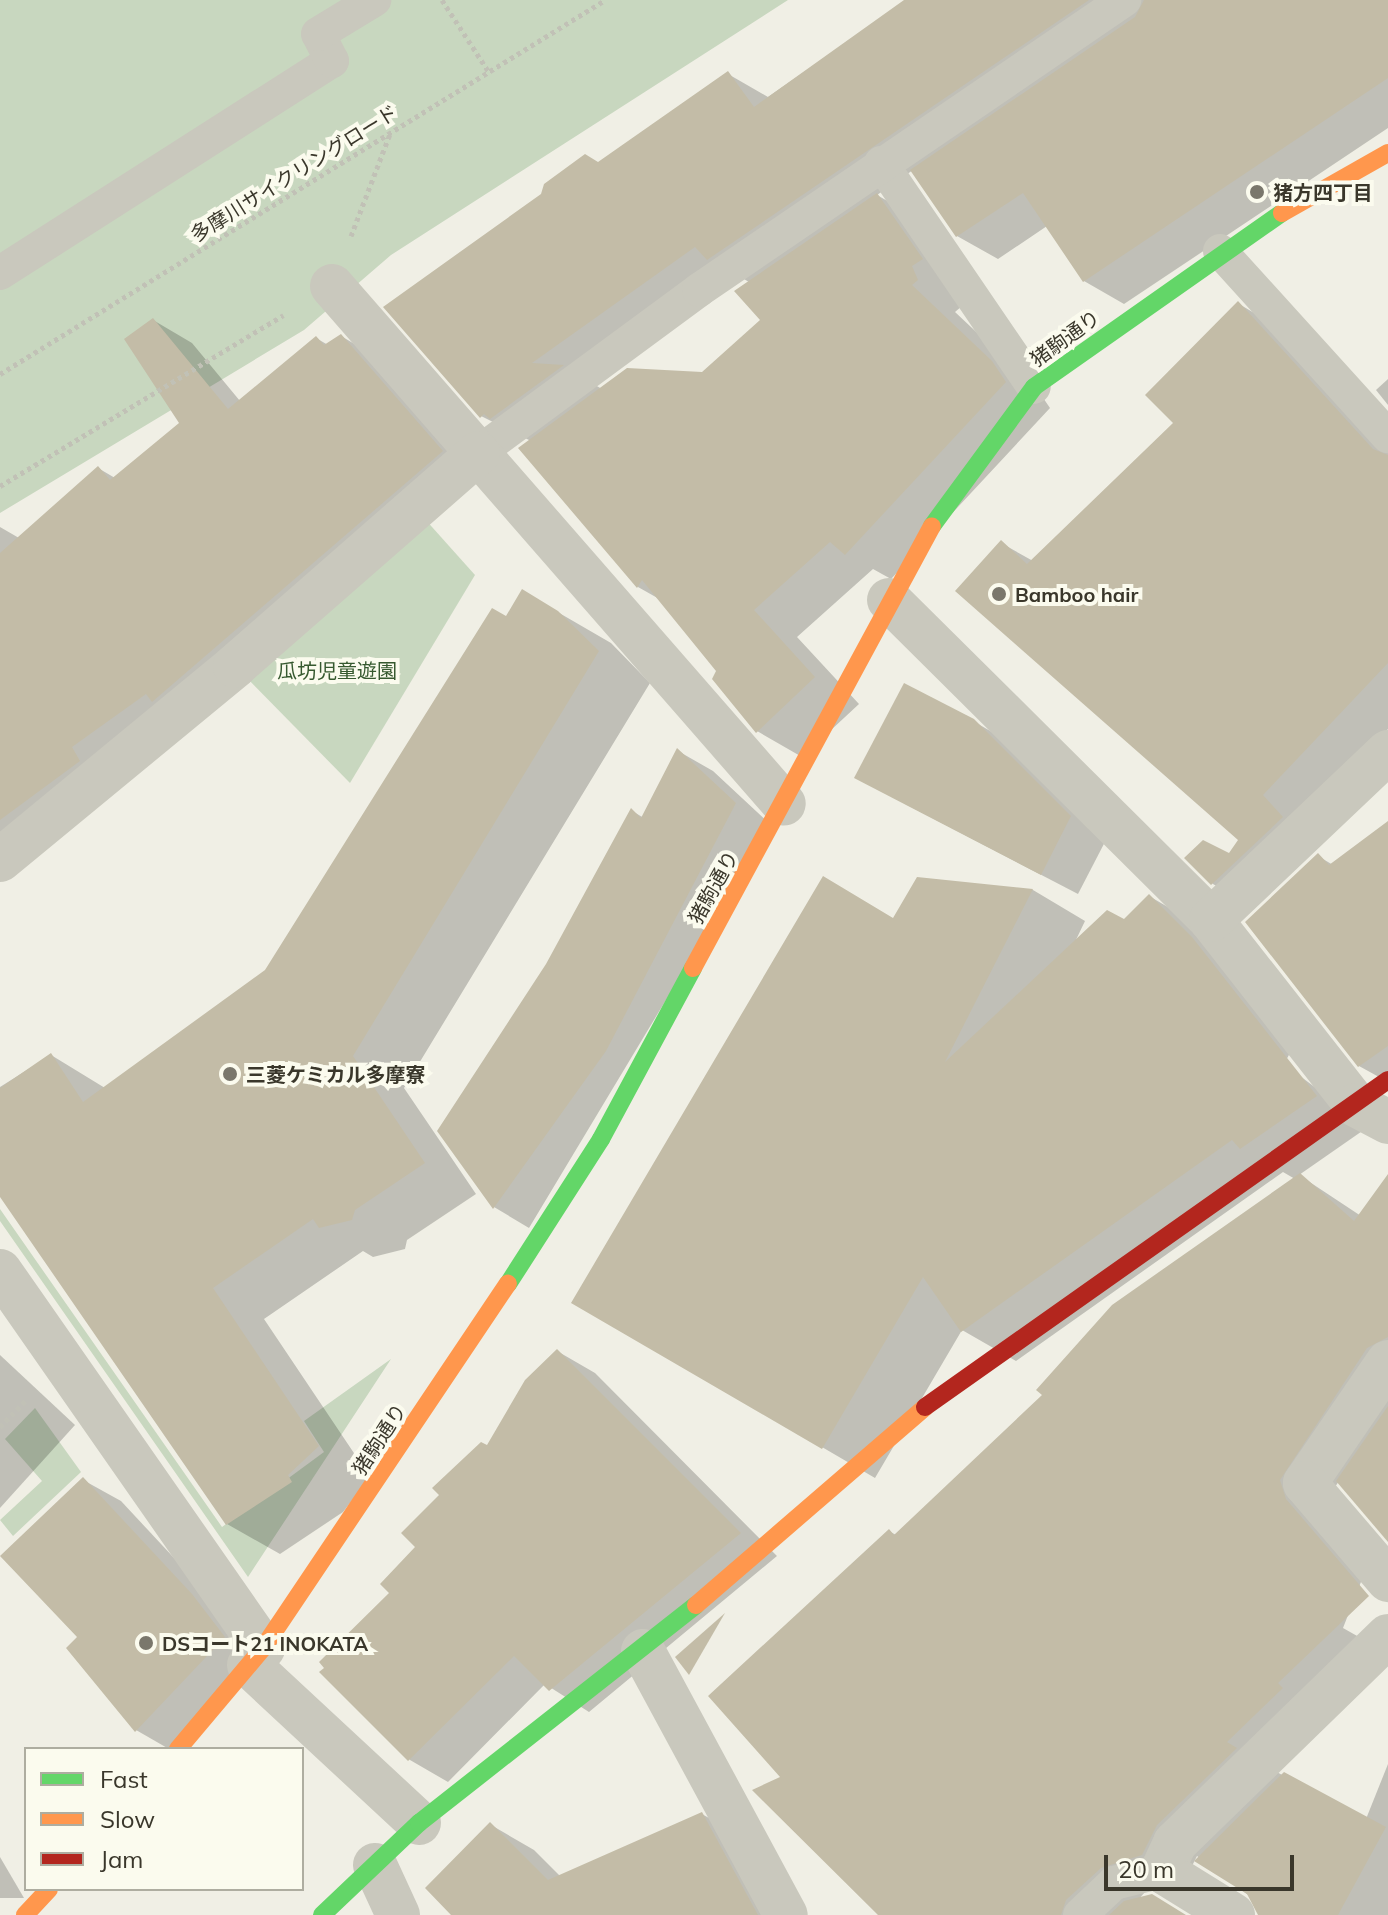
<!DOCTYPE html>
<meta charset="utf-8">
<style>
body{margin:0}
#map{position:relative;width:1388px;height:1915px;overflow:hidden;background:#f0efe5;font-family:Mulish,"Noto Sans JP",sans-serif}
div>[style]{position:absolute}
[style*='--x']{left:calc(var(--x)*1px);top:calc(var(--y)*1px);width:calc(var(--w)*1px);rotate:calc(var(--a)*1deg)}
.green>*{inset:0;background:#c8d7bf}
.shadow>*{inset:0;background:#0003}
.building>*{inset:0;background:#c3bca7}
.path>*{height:5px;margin-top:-2.5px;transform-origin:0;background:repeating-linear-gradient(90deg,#c1c1b6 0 4px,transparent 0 8px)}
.lane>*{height:34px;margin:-17px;padding:0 17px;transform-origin:17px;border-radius:17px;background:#c9c8bd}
.street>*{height:44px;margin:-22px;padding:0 22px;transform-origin:22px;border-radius:22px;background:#c9c8bd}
.fast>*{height:18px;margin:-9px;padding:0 9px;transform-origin:9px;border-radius:9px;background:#63d668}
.slow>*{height:18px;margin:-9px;padding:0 9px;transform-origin:9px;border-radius:9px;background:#ff974d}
.jam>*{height:18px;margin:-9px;padding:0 9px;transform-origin:9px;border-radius:9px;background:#b3261e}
.dots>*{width:22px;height:22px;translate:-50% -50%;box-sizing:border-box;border:4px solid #fbfbee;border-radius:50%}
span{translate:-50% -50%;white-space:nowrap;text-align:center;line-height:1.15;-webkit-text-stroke:8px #fbfbee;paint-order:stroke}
.street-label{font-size:20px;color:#3a372b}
.poi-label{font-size:20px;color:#3a372b;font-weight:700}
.left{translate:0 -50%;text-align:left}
.park-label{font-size:20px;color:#36592f}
.legend{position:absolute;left:24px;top:1747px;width:280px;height:144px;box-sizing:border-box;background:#fbfbee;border:2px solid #aeada0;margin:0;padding:10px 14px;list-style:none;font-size:24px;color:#3a372b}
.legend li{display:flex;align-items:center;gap:16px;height:40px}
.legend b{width:40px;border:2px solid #aeada0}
.scale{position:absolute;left:1104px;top:1855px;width:190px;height:36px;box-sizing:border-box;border:4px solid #3a372b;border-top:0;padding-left:10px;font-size:24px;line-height:28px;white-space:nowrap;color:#3a372b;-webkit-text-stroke:6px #fbfbee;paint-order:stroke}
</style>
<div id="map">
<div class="green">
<i style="clip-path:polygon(0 0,788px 0,391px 255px,304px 330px,0 513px)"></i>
<i style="clip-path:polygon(415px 508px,475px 575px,350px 783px,235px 666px)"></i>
<i style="clip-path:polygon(0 1209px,222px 1527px,324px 1452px,304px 1421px,391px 1359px,248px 1577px,0 1221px)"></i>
<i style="clip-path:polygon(35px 1408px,81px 1472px,13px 1536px,0 1520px,42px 1481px,5px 1439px)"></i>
</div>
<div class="shadow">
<i style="clip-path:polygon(evenodd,908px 0,1388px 0,1388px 128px,1124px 304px,1084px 281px,1047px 226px,998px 259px,957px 236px,913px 170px,877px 195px,922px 221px,962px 306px,955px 312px,1037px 389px,1050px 408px,891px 579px,873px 569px,797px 637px,859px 704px,802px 757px,757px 731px,719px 671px,661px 600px,638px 587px,521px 448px,531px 441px,481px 416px,599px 164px,728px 74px,768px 97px,908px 0,732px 272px,749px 282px,763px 320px,702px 374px,602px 389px,583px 378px,732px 272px)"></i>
<i style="clip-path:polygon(1239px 304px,1278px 327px,1388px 447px,1388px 729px,1302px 819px,1252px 907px,1213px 884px,1187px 858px,1229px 856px,1240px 840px,1001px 543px,1033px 561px,1176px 423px)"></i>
<i style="clip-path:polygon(153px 320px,192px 343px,240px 401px,316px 338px,328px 345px,341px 336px,380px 359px,480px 474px,0 840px,0 527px,19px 538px,98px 468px,115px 478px,182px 424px)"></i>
<i style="clip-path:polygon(1388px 379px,1388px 405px,1376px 390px)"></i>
<i style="clip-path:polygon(523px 592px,611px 643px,650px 683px,404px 1088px,476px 1194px,407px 1240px,405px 1249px,373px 1257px,363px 1251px,264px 1319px,370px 1477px,343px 1512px,280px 1554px,227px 1524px,0 1194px,0 1087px,51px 1055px,105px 1088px,267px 971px)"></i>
<i style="clip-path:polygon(973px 721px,1011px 743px,1107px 838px,1078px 894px,894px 798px)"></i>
<i style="clip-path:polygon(678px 751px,713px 771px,771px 825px,529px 1228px,494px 1207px,632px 811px,644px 818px)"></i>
<i style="clip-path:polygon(1388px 823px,1388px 1082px,1359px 1066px,1318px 856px,1333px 865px)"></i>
<i style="clip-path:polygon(918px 879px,1033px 890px,1085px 921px,1074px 944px,1124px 921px,1149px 896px,1202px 927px,1290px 1053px,1284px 1064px,1368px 1127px,1299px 1175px,1361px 1216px,1388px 1177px,1388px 1537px,1339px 1481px,1323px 1505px,1366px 1569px,1343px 1628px,1382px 1650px,1269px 1768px,1366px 1819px,1388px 1764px,1388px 1915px,1260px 1915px,1256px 1901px,1197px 1856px,1185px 1880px,1145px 1892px,1138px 1900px,1184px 1915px,881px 1915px,784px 1778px,889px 1531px,896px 1535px,1295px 1179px,1283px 1172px,1016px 1361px,962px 1330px,875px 1478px,574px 1302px,895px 920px)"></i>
<i style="clip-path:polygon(557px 1351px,595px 1373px,777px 1556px,589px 1712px,545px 1684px,448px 1782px,410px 1760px,322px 1672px,392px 1593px,418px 1547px)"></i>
<i style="clip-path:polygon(0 1355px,75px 1425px,0 1508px)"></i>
<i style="clip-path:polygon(83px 1480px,121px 1501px,229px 1617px,261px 1659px,169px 1749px,136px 1730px,80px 1637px)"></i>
<i style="clip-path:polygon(702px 1814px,745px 1839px,786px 1915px,454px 1915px,491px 1825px,534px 1850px,561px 1877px)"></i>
<i style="clip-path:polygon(0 1857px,24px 1898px,0 1898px)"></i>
</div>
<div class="building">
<i style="clip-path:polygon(904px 0,1089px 0,707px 260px,695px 247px,532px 363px,564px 365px,490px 419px,484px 414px,480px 418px,383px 307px,541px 194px,544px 184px,585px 154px,598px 162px,728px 71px,754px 107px)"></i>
<i style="clip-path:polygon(1144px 0,1388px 0,1388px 78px,1083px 282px,1023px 193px,956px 237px,910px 170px,1135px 17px)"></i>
<i style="clip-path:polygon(877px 193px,923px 259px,912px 266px,918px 280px,912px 285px,992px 361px,1006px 382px,845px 555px,830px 542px,754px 610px,815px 677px,756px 733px,712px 679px,716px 671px,642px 580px,637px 588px,518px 448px,627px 368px,702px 372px,760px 320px,734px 291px)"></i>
<i style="clip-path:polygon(1238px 301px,1373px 449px,1388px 455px,1388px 663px,1263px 795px,1283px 817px,1211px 885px,1184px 858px,1203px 840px,1229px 853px,1238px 840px,955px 591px,1001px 540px,1027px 564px,1173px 423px,1145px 395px)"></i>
<i style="clip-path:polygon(153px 318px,228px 409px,316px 336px,324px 345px,341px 334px,443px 451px,152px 702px,146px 694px,72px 747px,80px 761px,0 820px,0 553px,98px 466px,110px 480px,179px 423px,124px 339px)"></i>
<i style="clip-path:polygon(522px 589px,558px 611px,599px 651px,353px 1056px,425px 1163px,355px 1210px,352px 1220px,319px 1228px,313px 1219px,213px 1288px,319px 1446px,288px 1475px,292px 1482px,226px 1525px,0 1197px,0 1088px,51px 1053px,83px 1102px,265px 970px,492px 608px,506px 616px)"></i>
<i style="clip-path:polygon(904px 683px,974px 719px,1071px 816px,1041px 875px,854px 778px)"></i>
<i style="clip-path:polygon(677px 748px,736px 803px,606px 1051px,493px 1209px,437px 1131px,546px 964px,631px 808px,641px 818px)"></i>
<i style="clip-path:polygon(1388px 821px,1388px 1046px,1358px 1067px,1245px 922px,1318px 853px,1329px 865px)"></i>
<i style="clip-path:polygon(823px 876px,893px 918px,917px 877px,1033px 889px,945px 1062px,1107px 910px,1124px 919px,1149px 894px,1192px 937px,1317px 1096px,1240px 1149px,1232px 1140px,961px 1332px,923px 1277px,822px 1449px,571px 1303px)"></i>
<i style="clip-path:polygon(1300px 1173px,1354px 1221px,1388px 1174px,1388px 1337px,1367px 1348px,1280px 1480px,1286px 1499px,1369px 1596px,1278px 1683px,1283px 1688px,1227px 1742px,1237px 1748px,1157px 1825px,1142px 1855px,1101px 1868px,1066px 1900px,1061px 1915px,878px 1915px,752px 1790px,780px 1777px,708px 1696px,889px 1529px,894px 1535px,1042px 1395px,1036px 1390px,1112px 1305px)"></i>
<i style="clip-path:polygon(557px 1349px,741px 1533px,549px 1691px,514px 1656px,408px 1761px,319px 1672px,324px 1668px,319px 1662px,389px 1593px,380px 1584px,415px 1547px,401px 1533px,439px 1495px,432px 1488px,481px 1442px,487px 1445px,525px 1380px)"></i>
<i style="clip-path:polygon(1388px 1406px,1388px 1542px,1336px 1481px)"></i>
<i style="clip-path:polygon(83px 1477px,192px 1594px,225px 1637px,135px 1732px,66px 1648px,77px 1637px,0 1556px)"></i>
<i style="clip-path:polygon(725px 1613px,689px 1675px,675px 1657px)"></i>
<i style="clip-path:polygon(1284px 1772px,1386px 1827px,1338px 1915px,1258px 1915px,1247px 1894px,1194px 1861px)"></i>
<i style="clip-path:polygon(702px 1812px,758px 1915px,451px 1915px,425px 1888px,490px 1822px,548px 1880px)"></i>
<i style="clip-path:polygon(1152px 1894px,1186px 1915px,1109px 1915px,1124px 1901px)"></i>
</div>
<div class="path">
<i style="--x:442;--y:0;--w:86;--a:56.9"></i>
<i style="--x:351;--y:236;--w:109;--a:-69.1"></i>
<i style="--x:0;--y:374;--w:711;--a:-31.72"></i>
<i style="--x:0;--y:486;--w:331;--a:-31.1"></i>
<i style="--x:0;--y:1427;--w:36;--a:-46"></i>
</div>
<div class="lane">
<i style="--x:881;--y:163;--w:271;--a:55.7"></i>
<i style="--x:1220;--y:251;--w:250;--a:47.8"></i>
<i style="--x:0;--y:273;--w:394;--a:-32.6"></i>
<i style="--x:332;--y:61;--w:30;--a:-117"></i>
<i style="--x:318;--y:34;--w:66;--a:-31.3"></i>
<i style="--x:478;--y:453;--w:275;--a:-36.4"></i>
<i style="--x:699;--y:290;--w:515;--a:-34.31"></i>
<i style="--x:1080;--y:1915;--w:47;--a:-43.3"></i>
<i style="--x:1114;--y:1883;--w:49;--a:-14"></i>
</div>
<div class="street">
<i style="--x:332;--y:286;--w:687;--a:48.89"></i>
<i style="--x:889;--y:600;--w:454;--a:44.8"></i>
<i style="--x:1211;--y:920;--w:235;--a:51.9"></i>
<i style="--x:1356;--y:1105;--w:36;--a:28"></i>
<i style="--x:0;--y:860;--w:305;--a:-39.5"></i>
<i style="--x:235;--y:666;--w:323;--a:-41.2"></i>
<i style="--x:1211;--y:920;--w:244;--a:-43.5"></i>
<i style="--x:0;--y:1271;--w:460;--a:55.1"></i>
<i style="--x:1388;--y:1362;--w:147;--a:124.4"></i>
<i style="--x:1305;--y:1483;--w:128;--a:49.4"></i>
<i style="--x:643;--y:1651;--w:300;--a:61.6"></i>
<i style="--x:249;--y:1665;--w:232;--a:42.9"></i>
<i style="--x:375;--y:1865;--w:55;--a:65.3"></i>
<i style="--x:1233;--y:1915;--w:84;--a:-148.2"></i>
<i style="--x:1162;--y:1871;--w:31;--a:-65"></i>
<i style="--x:1175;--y:1843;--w:297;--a:-44.2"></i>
</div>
<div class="fast">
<i style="--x:932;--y:526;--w:172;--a:-53.7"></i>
<i style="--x:1034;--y:387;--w:303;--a:-35.1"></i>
<i style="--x:508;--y:1284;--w:172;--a:-57.3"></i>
<i style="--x:601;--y:1139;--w:194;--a:-61.7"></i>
<i style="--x:322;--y:1915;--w:134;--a:-43.5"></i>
<i style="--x:419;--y:1823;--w:352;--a:-38.2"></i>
</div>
<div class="slow">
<i style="--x:1282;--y:213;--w:122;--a:-29.5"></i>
<i style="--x:693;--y:968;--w:502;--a:-61.6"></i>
<i style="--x:696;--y:1605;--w:303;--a:-40.8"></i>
<i style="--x:178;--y:1749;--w:132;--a:-49.9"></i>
<i style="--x:263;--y:1648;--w:439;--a:-56.1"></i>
<i style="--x:25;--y:1915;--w:35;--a:-47"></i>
</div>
<div class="jam">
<i style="--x:925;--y:1407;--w:567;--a:-35.23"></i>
</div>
<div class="dots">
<i style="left:1257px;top:192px;background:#7a776c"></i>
<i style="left:999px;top:594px;background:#7a776c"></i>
<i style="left:230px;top:1074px;background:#7a776c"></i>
<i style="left:146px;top:1643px;background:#7a776c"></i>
</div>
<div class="street-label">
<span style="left:294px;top:173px;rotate:-32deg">多摩川サイクリングロード</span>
<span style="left:1065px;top:338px;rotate:-36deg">猪駒通り</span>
<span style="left:713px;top:887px;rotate:-61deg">猪駒通り</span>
<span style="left:379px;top:1439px;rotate:-57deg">猪駒通り</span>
</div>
<div class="poi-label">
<span class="left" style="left:1273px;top:192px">猪方四丁目</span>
<span class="left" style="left:1015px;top:594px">Bamboo hair</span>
<span class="left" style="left:246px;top:1074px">三菱ケミカル多摩寮</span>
<span class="left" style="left:162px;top:1643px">DSコート21 INOKATA</span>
</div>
<div class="park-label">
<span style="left:337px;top:670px">瓜坊児童遊園</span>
</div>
<ul class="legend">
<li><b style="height:10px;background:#63d668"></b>Fast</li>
<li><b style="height:10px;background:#ff974d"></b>Slow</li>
<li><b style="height:10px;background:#b3261e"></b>Jam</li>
</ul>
<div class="scale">20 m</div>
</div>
